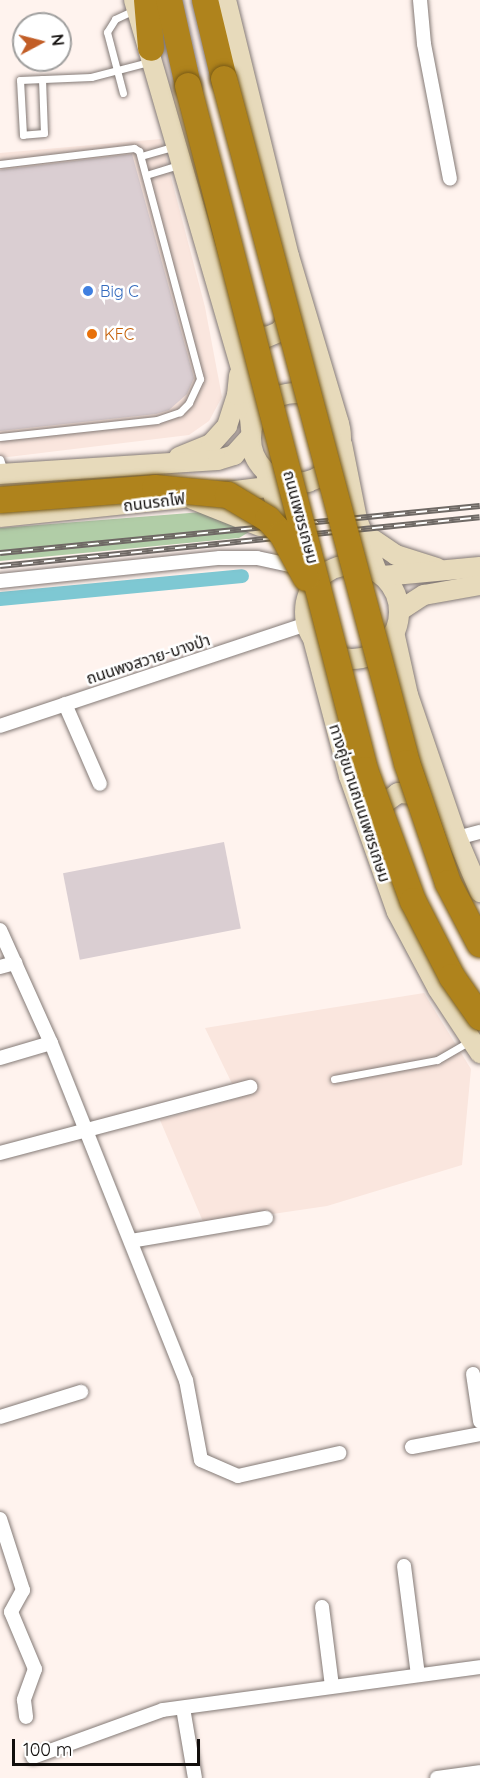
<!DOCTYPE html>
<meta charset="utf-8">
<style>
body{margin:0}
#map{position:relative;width:480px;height:1778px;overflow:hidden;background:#fff3ee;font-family:Quicksand,"Noto Sans Thai",sans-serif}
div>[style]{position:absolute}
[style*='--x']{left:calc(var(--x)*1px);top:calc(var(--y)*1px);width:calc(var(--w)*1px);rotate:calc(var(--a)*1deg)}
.built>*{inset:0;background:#fae6de}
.green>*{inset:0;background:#b1cda7}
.canal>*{height:14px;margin:-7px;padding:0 7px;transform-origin:7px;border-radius:7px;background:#7ec8d3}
.building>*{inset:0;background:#daced2;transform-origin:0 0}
.roads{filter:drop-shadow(0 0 2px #847a76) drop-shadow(0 0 2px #847a76)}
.lane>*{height:7px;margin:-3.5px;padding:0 3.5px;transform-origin:3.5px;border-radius:3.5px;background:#fff}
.street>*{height:14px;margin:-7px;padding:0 7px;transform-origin:7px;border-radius:7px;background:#fff}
.secondary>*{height:20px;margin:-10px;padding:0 10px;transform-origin:10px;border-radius:10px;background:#e7dabb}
.secondary>.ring{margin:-10px;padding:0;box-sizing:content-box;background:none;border:20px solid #e7dabb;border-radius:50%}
.highway>*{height:26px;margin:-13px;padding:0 13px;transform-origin:13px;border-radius:13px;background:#af831c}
.rail>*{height:6px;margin-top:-3px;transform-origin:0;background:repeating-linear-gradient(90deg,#fff 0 11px,#6f6965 0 22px);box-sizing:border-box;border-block:2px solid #6f6965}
.bridges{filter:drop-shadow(0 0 2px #785a16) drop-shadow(0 0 2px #785a16)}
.highway-bridge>*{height:26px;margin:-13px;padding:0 13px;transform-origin:13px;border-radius:13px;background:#af831c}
.dots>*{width:16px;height:16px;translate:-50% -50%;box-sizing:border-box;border:3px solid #fff;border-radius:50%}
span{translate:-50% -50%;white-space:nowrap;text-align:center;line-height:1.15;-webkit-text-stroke:5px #fff;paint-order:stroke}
.shop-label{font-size:16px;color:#366cbe}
.left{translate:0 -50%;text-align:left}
.food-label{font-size:16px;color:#c56008}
.street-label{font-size:16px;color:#110e0c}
.north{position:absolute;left:12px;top:12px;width:60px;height:60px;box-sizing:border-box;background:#fff;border:2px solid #a09f9e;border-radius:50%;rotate:83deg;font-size:16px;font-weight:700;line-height:24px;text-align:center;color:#110e0c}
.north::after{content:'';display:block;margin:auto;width:21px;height:27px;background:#c25e27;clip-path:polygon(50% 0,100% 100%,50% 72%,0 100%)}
.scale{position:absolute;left:12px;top:1739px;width:188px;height:27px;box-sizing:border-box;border:3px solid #110e0c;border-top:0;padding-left:8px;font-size:18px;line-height:21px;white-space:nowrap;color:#110e0c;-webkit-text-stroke:4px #fff;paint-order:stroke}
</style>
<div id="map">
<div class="built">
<i style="clip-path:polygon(161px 139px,205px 307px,222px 397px,209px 421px,189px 435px,0 458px,0 153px)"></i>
<i style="clip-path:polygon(424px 993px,471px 1069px,462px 1165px,327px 1206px,204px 1224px,160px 1120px,239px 1098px,205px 1028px)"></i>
</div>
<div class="green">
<i style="clip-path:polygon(202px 512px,249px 532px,239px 538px,0 561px,0 528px)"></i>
</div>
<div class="canal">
<i style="--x:0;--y:599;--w:243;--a:-5.4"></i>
</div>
<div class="building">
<i style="clip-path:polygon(132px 154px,194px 378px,187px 394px,169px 410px,156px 414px,0 431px,0 170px)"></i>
<i style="left:224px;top:842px;width:88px;height:164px;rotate:79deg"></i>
</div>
<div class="roads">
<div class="lane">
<i style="--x:42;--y:79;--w:54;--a:87.9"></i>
<i style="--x:44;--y:133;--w:21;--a:175"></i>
<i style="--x:23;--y:135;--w:55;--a:-93.1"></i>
<i style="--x:20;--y:80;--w:71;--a:-2.4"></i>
<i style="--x:91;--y:77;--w:60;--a:-14.5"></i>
<i style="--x:123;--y:93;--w:63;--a:-104.7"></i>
<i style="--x:107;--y:32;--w:15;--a:-58"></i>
<i style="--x:115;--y:19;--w:21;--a:-25"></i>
<i style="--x:141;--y:156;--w:33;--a:-16"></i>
<i style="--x:0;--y:164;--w:135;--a:-6.8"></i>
<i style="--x:134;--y:148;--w:6;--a:31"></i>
<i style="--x:139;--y:151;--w:236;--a:75"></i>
<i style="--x:200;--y:379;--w:26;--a:115"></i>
<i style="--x:189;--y:403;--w:13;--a:135"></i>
<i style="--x:180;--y:412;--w:24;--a:161"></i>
<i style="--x:157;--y:420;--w:158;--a:173.8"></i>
<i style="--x:146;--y:175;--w:37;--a:-17"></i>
<i style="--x:0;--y:459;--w:13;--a:72"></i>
<i style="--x:334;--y:1079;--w:105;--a:-10.5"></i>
<i style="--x:437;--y:1060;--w:39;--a:-30"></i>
</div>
<div class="street">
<i style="--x:420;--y:0;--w:44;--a:84.8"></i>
<i style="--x:424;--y:44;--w:137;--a:79.1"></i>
<i style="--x:0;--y:581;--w:221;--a:-6"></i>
<i style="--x:220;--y:558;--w:37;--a:0"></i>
<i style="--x:257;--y:558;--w:39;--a:12"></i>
<i style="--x:65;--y:704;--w:87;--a:66.4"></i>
<i style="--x:0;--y:726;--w:323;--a:-18.4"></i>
<i style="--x:457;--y:838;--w:24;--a:-15"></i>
<i style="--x:0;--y:930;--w:124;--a:65.7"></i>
<i style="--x:51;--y:1043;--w:363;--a:68.2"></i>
<i style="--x:186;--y:1380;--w:81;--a:79.4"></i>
<i style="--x:201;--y:1460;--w:40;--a:23.4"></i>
<i style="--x:238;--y:1476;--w:104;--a:-12.8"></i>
<i style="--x:0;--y:967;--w:16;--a:-15"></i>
<i style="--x:0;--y:1058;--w:53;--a:-16.4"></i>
<i style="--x:0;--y:1153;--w:259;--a:-14.8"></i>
<i style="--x:131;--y:1241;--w:137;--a:-9.7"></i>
<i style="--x:473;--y:1374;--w:48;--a:81.5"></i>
<i style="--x:0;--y:1417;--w:85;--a:-17.2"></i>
<i style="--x:412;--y:1447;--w:69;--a:-10.8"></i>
<i style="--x:0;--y:1519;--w:75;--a:72.1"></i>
<i style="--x:23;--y:1590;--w:25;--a:119"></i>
<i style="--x:11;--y:1612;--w:62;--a:67.2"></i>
<i style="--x:35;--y:1669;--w:33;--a:110"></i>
<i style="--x:24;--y:1700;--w:17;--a:83"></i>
<i style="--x:404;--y:1566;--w:110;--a:82.7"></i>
<i style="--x:322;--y:1607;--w:80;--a:82.8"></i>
<i style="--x:183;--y:1708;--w:71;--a:80.3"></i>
<i style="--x:33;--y:1757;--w:138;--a:-19.9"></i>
<i style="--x:163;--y:1710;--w:320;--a:-7.7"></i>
<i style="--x:437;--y:1778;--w:43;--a:-7.9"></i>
</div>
<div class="secondary">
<i style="--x:134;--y:0;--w:404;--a:73.8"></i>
<i style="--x:247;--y:388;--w:41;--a:84.4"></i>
<i style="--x:226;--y:0;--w:264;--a:76.2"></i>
<i style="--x:289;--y:256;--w:175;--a:73.4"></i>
<i style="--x:241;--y:332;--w:26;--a:11"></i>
<i style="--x:267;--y:337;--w:13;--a:-23"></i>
<i style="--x:279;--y:332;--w:26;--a:-51"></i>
<i class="ring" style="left:251px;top:393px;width:70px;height:70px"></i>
<i style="--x:342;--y:444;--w:76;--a:78.7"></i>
<i style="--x:357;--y:519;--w:57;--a:69.3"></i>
<i style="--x:179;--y:457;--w:35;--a:-22"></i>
<i style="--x:211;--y:444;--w:24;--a:-48"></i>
<i style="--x:227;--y:426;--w:33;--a:-72"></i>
<i style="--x:237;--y:395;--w:20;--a:-84"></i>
<i style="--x:0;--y:474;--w:218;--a:-3.7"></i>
<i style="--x:218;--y:460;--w:17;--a:-17"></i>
<i style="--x:234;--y:455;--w:24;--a:-48"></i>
<i style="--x:267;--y:477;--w:70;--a:70.8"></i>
<i style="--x:219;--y:493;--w:90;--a:-7"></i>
<i style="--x:192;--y:499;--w:73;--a:21.7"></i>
<i style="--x:0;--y:517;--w:184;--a:-5.9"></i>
<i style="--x:362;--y:532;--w:41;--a:34.1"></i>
<i style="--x:396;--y:555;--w:43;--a:17.6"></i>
<i class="ring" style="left:305px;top:565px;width:74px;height:74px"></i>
<i style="--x:383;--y:576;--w:97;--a:-5.3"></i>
<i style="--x:399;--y:611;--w:30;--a:-33"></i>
<i style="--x:424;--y:595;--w:57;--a:-10.1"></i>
<i style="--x:394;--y:632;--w:65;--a:77.5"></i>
<i style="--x:408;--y:695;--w:151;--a:71.1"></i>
<i style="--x:457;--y:838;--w:59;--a:66.9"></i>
<i style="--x:313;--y:639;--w:142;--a:75.3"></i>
<i style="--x:349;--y:776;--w:144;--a:70.6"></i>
<i style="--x:397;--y:912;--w:87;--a:62"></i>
<i style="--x:438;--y:989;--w:77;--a:56.7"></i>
<i style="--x:374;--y:820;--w:14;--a:-69"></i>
<i style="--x:379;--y:807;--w:24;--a:-36"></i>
<i style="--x:398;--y:793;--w:22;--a:3"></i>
<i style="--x:420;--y:794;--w:10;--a:24"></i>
</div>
<div class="highway">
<i style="--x:147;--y:0;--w:48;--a:85.2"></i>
<i style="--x:169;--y:0;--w:88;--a:77.5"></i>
<i style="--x:205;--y:0;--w:81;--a:76.5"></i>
</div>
</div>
<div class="rail">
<i style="--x:0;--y:553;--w:482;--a:-5.6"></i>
<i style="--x:0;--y:566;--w:482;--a:-5.8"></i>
</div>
<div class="bridges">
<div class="highway-bridge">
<i style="--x:224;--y:79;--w:708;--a:75.02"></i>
<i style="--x:407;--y:763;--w:127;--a:71.1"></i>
<i style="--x:448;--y:883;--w:69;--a:62.3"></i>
<i style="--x:188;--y:86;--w:707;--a:75.49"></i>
<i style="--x:365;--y:770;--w:140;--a:69.9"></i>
<i style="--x:413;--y:901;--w:85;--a:62.8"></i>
<i style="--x:452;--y:977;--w:49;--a:55"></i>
<i style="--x:0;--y:500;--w:155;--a:-4.4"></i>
<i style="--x:155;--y:488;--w:73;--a:5.5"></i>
<i style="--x:228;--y:495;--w:47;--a:31"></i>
<i style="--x:268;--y:519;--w:21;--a:47"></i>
<i style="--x:282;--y:534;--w:50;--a:61.4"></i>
</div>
</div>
<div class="dots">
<i style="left:88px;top:291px;background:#3f7fe0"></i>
<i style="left:92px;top:334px;background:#e8710a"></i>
</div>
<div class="shop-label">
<span class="left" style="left:100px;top:291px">Big C</span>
</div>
<div class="food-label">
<span class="left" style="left:104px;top:334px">KFC</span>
</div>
<div class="street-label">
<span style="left:154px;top:502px;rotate:-7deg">ถนนรถไฟ</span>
<span style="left:301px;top:517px;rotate:75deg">ถนนเพชรเกษม</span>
<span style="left:148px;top:659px;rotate:-18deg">ถนนพงสวาย-บางป่า</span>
<span style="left:360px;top:803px;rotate:72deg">ทางคู่ขนานถนนเพชรเกษม</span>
</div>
<div class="north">N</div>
<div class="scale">100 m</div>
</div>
